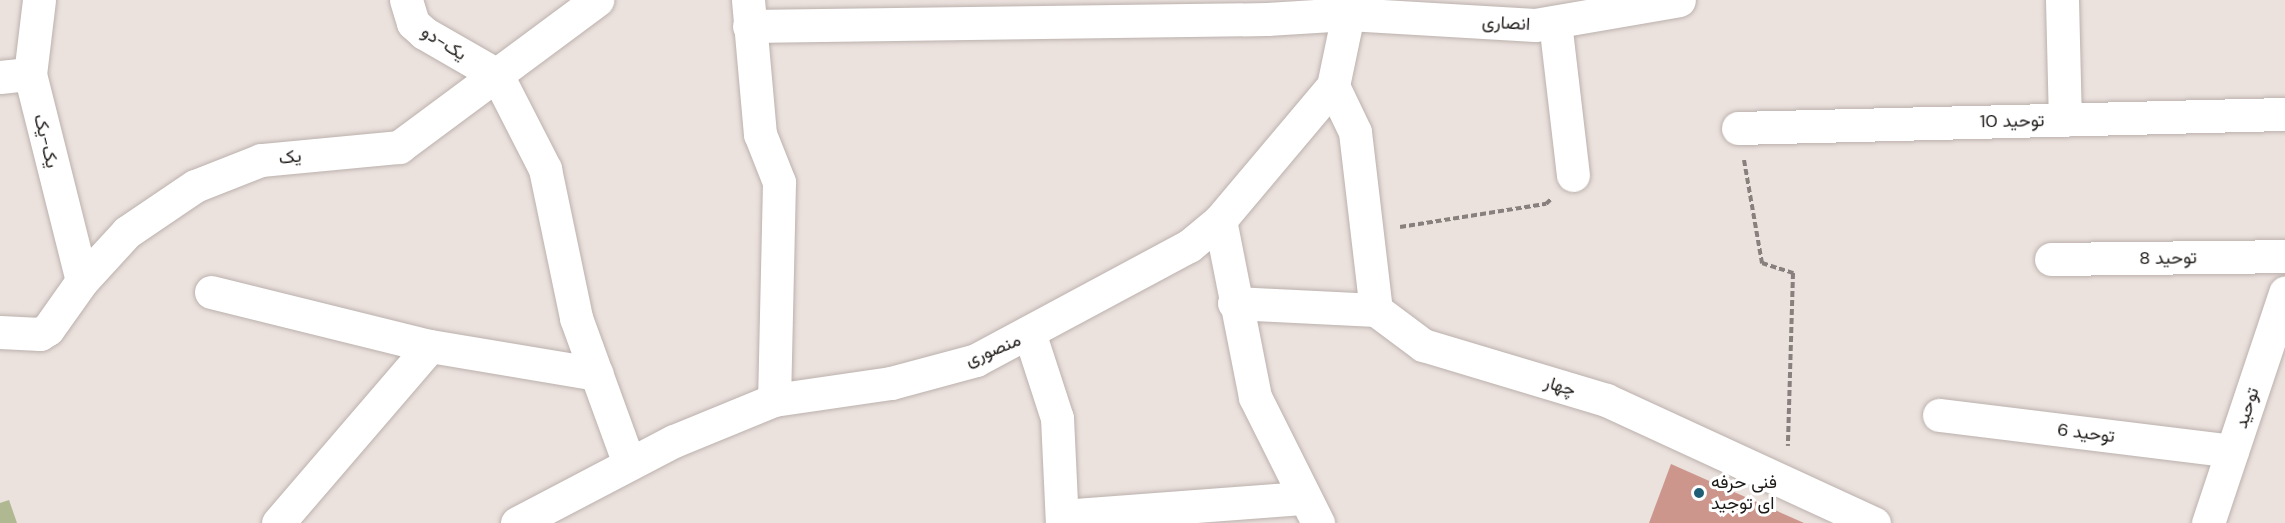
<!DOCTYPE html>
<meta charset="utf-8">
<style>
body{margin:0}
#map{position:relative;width:2285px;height:523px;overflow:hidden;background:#ebe1dd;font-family:"DM Sans",Vazirmatn,sans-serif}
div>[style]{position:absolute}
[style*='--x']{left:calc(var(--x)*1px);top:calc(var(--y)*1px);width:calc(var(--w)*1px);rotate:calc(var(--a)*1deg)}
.green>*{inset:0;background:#b0b892}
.building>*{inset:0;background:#cc968c}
.path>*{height:4px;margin-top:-2px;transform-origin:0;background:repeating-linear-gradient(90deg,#87807d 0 6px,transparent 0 9px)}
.roads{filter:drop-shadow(0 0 2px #bbb1ad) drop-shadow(0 0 2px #bbb1ad)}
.minor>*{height:33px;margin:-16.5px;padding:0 16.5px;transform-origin:16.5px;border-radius:16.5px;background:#fff}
.dots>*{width:16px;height:16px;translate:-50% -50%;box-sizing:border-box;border:3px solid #fff;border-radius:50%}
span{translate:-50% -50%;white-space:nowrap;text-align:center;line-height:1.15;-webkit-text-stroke:6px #fff;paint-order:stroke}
.street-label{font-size:18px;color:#1d1917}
.poi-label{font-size:18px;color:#1d1917}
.left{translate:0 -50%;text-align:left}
</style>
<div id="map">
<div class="green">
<i style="clip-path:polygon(9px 500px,17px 523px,0 523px,0 503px)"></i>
</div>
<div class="building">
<i style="clip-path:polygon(1671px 464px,1804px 523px,1649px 523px)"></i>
</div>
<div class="path">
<i style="--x:1744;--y:160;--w:105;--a:80.1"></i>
<i style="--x:1762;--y:263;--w:33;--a:18"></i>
<i style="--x:1793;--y:273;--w:173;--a:91.7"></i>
<i style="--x:1400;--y:227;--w:148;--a:-9"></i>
<i style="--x:1546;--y:204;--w:7;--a:-45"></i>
</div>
<div class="roads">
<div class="minor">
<i style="--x:39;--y:0;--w:75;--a:96.9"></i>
<i style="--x:30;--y:74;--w:213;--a:75.9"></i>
<i style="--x:406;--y:0;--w:24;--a:73"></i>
<i style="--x:413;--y:23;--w:15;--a:42"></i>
<i style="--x:424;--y:33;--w:84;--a:29.9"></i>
<i style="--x:497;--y:75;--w:106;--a:62.9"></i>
<i style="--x:545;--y:169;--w:152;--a:78.2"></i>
<i style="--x:576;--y:318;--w:155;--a:70"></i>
<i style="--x:748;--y:0;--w:135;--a:84.9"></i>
<i style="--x:760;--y:134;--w:52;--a:68.4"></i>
<i style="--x:779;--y:182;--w:218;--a:91.3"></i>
<i style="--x:2062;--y:0;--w:120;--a:88.6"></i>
<i style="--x:1342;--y:7;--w:9;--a:49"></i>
<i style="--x:1348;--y:14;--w:187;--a:3.4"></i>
<i style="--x:1535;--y:25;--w:146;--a:-9.8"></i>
<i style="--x:1555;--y:22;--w:154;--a:83.3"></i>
<i style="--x:749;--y:26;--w:518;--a:-0.77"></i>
<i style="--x:1267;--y:19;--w:81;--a:-3.5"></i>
<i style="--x:1348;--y:14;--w:23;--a:-38"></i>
<i style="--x:0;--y:77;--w:30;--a:-6"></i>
<i style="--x:1333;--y:86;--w:51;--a:64.4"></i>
<i style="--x:1355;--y:132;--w:179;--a:83.3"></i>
<i style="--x:1738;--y:128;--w:547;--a:-1.47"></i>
<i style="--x:1220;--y:220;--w:180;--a:78.8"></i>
<i style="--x:1255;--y:397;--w:141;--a:63.4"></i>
<i style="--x:2051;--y:259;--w:234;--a:-0.7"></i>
<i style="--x:211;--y:292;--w:226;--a:13.9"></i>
<i style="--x:1234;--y:303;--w:142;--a:2.8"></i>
<i style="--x:1376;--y:310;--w:59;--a:36.7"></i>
<i style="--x:1423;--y:345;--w:191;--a:16.7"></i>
<i style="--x:1606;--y:400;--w:295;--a:24.7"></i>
<i style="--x:0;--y:332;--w:40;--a:2.9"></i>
<i style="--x:40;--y:334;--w:9;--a:-32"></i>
<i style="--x:48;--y:329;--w:59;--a:-54.7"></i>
<i style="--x:82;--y:281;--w:67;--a:-47.4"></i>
<i style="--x:127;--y:232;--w:82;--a:-34.1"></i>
<i style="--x:195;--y:186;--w:71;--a:-21.5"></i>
<i style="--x:261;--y:160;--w:139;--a:-5.4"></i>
<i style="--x:399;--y:147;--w:247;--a:-36.6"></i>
<i style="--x:1030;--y:335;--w:87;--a:72"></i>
<i style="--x:1057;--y:418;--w:105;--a:87.3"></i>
<i style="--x:1939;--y:415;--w:295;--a:7"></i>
<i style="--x:1062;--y:516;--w:241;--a:-4.3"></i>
<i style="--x:278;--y:523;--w:233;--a:-49.3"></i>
<i style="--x:430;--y:346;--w:169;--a:9.5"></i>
<i style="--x:517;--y:523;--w:177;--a:-27.6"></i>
<i style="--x:674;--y:441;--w:108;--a:-22.3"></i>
<i style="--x:774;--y:400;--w:118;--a:-8.3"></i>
<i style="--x:891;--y:383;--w:88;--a:-15.1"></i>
<i style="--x:976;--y:360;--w:242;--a:-28.2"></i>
<i style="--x:1189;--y:246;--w:40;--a:-40"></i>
<i style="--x:1220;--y:220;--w:175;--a:-49.9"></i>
<i style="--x:1333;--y:86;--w:74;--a:-78.2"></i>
<i style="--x:2208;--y:523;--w:243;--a:-71.5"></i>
</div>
</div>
<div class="dots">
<i style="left:1699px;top:493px;background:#1f5e74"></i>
</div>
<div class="street-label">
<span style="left:1506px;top:23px;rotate:3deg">انصاری</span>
<span style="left:444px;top:43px;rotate:32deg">یک-دو</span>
<span style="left:2012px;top:121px;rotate:-1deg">توحید 10</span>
<span style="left:46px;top:141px;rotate:76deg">یک-یک</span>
<span style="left:290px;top:157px;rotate:-7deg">یک</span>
<span style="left:2168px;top:258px;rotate:-1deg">توحید 8</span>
<span style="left:993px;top:350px;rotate:-22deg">منصوری</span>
<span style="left:1560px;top:386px;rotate:17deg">چهار</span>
<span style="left:2247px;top:408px;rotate:-72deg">توحید</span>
<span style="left:2086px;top:433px;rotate:7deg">توحید 6</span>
</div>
<div class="poi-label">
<span class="left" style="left:1711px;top:493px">فنی حرفه<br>ای توجید</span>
</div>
</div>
